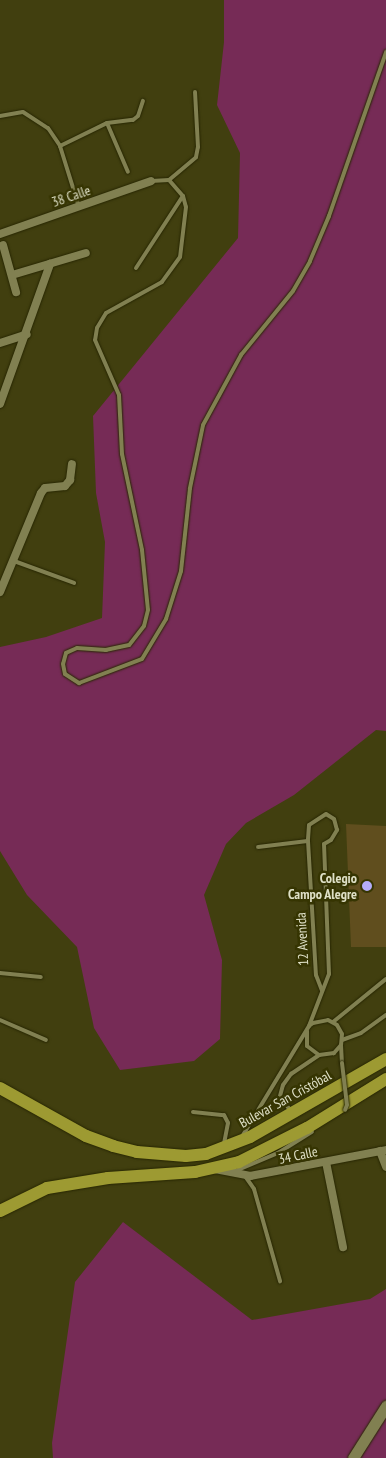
<!DOCTYPE html>
<meta charset="utf-8">
<style>
body{margin:0}
#map{position:relative;width:386px;height:1458px;overflow:hidden;background:#413f0f;font-family:"PT Sans Narrow",sans-serif}
div>[style]{position:absolute}
[style*='--x']{left:calc(var(--x)*1px);top:calc(var(--y)*1px);width:calc(var(--w)*1px);rotate:calc(var(--a)*1deg)}
.green>*{inset:0;background:#762b56}
.building>*{inset:0;background:#604e1e}
.roads{filter:drop-shadow(0 0 1px #272602) drop-shadow(0 0 1px #272602)}
.lane>*{height:4px;margin:-2px;padding:0 2px;transform-origin:2px;border-radius:2px;background:#818051}
.street>*{height:8px;margin:-4px;padding:0 4px;transform-origin:4px;border-radius:4px;background:#818051}
.secondary>*{height:11px;margin:-5.5px;padding:0 5.5px;transform-origin:5.5px;border-radius:5.5px;background:#818051}
.primary>*{height:12px;margin:-6px;padding:0 6px;transform-origin:6px;border-radius:6px;background:#9d9a32}
.bridges{filter:drop-shadow(0 0 1px #272602) drop-shadow(0 0 1px #272602)}
.lane-bridge>*{height:4px;margin:-2px;padding:0 2px;transform-origin:2px;border-radius:2px;background:#818051}
.dots>*{width:14px;height:14px;translate:-50% -50%;box-sizing:border-box;border:2px solid #363502;border-radius:50%}
span{translate:-50% -50%;white-space:nowrap;text-align:center;line-height:1.15;-webkit-text-stroke:5px #363502;paint-order:stroke}
.street-label{font-size:14px;color:#dfe0c7}
.poi-label{font-size:14px;color:#dfe0c7;font-weight:700}
.right{translate:-100% -50%;text-align:right}
</style>
<div id="map">
<div class="green">
<i style="clip-path:polygon(224px 0,386px 0,386px 731px,376px 730px,294px 795px,246px 823px,226px 844px,204px 895px,222px 960px,220px 1039px,194px 1061px,120px 1070px,94px 1028px,77px 947px,27px 895px,0 851px,0 647px,46px 637px,102px 618px,105px 542px,96px 493px,93px 416px,238px 238px,240px 153px,217px 105px,224px 42px)"></i>
<i style="clip-path:polygon(123px 1222px,252px 1320px,370px 1299px,386px 1289px,386px 1458px,53px 1458px,52px 1443px,75px 1282px)"></i>
</div>
<div class="building">
<i style="clip-path:polygon(346px 824px,386px 826px,386px 947px,351px 947px)"></i>
</div>
<div class="roads">
<div class="lane">
<i style="--x:0;--y:116;--w:23;--a:-10"></i>
<i style="--x:23;--y:112;--w:30;--a:33"></i>
<i style="--x:48;--y:128;--w:22;--a:56"></i>
<i style="--x:60;--y:146;--w:64;--a:72.7"></i>
<i style="--x:107;--y:123;--w:53;--a:66.8"></i>
<i style="--x:60;--y:146;--w:52;--a:-26.1"></i>
<i style="--x:107;--y:123;--w:26;--a:-7"></i>
<i style="--x:133;--y:120;--w:6;--a:-39"></i>
<i style="--x:138;--y:116;--w:16;--a:-72"></i>
<i style="--x:169;--y:180;--w:35;--a:-40"></i>
<i style="--x:196;--y:157;--w:10;--a:-79"></i>
<i style="--x:198;--y:147;--w:55;--a:-93.1"></i>
<i style="--x:151;--y:181;--w:18;--a:-3"></i>
<i style="--x:169;--y:180;--w:21;--a:49"></i>
<i style="--x:183;--y:196;--w:11;--a:75"></i>
<i style="--x:186;--y:207;--w:50;--a:96.8"></i>
<i style="--x:180;--y:257;--w:31;--a:126"></i>
<i style="--x:162;--y:282;--w:64;--a:151"></i>
<i style="--x:106;--y:313;--w:17;--a:121"></i>
<i style="--x:97;--y:328;--w:12;--a:99"></i>
<i style="--x:95;--y:340;--w:60;--a:66.4"></i>
<i style="--x:119;--y:395;--w:59;--a:87.1"></i>
<i style="--x:122;--y:454;--w:98;--a:78.2"></i>
<i style="--x:142;--y:550;--w:60;--a:84.3"></i>
<i style="--x:148;--y:610;--w:16;--a:104"></i>
<i style="--x:144;--y:626;--w:24;--a:128"></i>
<i style="--x:129;--y:645;--w:24;--a:168"></i>
<i style="--x:106;--y:650;--w:29;--a:-176"></i>
<i style="--x:77;--y:648;--w:12;--a:156"></i>
<i style="--x:66;--y:653;--w:11;--a:105"></i>
<i style="--x:63;--y:664;--w:10;--a:79"></i>
<i style="--x:65;--y:674;--w:17;--a:33"></i>
<i style="--x:79;--y:683;--w:67;--a:-20.9"></i>
<i style="--x:142;--y:659;--w:47;--a:-59"></i>
<i style="--x:166;--y:619;--w:50;--a:-72.6"></i>
<i style="--x:181;--y:571;--w:83;--a:-83.8"></i>
<i style="--x:190;--y:488;--w:64;--a:-78.3"></i>
<i style="--x:203;--y:425;--w:80;--a:-61.5"></i>
<i style="--x:241;--y:355;--w:82;--a:-50.9"></i>
<i style="--x:293;--y:291;--w:34;--a:-60"></i>
<i style="--x:310;--y:261;--w:49;--a:-67.1"></i>
<i style="--x:329;--y:216;--w:174;--a:-70.8"></i>
<i style="--x:136;--y:268;--w:86;--a:-56.9"></i>
<i style="--x:14;--y:561;--w:64;--a:20.1"></i>
<i style="--x:258;--y:847;--w:50;--a:-6.8"></i>
<i style="--x:0;--y:973;--w:41;--a:5.6"></i>
<i style="--x:0;--y:1020;--w:50;--a:23.5"></i>
<i style="--x:333;--y:1022;--w:68;--a:-39.1"></i>
<i style="--x:309;--y:1026;--w:56;--a:-69"></i>
<i style="--x:329;--y:974;--w:130;--a:-92.2"></i>
<i style="--x:324;--y:844;--w:8;--a:-30"></i>
<i style="--x:331;--y:840;--w:12;--a:-59"></i>
<i style="--x:337;--y:830;--w:11;--a:-105"></i>
<i style="--x:334;--y:819;--w:9;--a:-148"></i>
<i style="--x:326;--y:814;--w:20;--a:147"></i>
<i style="--x:309;--y:825;--w:16;--a:94"></i>
<i style="--x:308;--y:841;--w:134;--a:86.6"></i>
<i style="--x:316;--y:975;--w:17;--a:69"></i>
<i style="--x:342;--y:1040;--w:20;--a:-20"></i>
<i style="--x:361;--y:1033;--w:31;--a:-36"></i>
<i style="--x:341;--y:1045;--w:18;--a:87"></i>
<i style="--x:290;--y:1110;--w:17;--a:-126"></i>
<i style="--x:280;--y:1096;--w:11;--a:-75"></i>
<i style="--x:283;--y:1085;--w:14;--a:-54"></i>
<i style="--x:291;--y:1074;--w:34;--a:-34"></i>
<i style="--x:193;--y:1112;--w:31;--a:6"></i>
<i style="--x:224;--y:1115;--w:9;--a:63"></i>
<i style="--x:228;--y:1123;--w:21;--a:101"></i>
<i style="--x:243;--y:1135;--w:127;--a:-58.8"></i>
<i style="--x:309;--y:1026;--w:5;--a:-37"></i>
<i style="--x:313;--y:1023;--w:15;--a:-11"></i>
<i style="--x:328;--y:1020;--w:10;--a:29"></i>
<i style="--x:337;--y:1025;--w:10;--a:61"></i>
<i style="--x:342;--y:1034;--w:11;--a:95"></i>
<i style="--x:341;--y:1045;--w:11;--a:131"></i>
<i style="--x:334;--y:1053;--w:15;--a:172"></i>
<i style="--x:319;--y:1055;--w:15;--a:-143"></i>
<i style="--x:307;--y:1046;--w:15;--a:-90"></i>
<i style="--x:233;--y:1172;--w:49;--a:-22.9"></i>
<i style="--x:278;--y:1153;--w:40;--a:-32"></i>
<i style="--x:245;--y:1176;--w:16;--a:55"></i>
<i style="--x:254;--y:1189;--w:96;--a:74.2"></i>
</div>
<div class="street">
<i style="--x:0;--y:234;--w:160;--a:-19.3"></i>
<i style="--x:3;--y:245;--w:49;--a:74.5"></i>
<i style="--x:12;--y:275;--w:77;--a:-16.6"></i>
<i style="--x:0;--y:343;--w:28;--a:-18"></i>
<i style="--x:0;--y:404;--w:149;--a:-70.3"></i>
<i style="--x:0;--y:592;--w:107;--a:-67.5"></i>
<i style="--x:41;--y:493;--w:6;--a:-51"></i>
<i style="--x:45;--y:488;--w:20;--a:-6"></i>
<i style="--x:65;--y:486;--w:8;--a:-50"></i>
<i style="--x:70;--y:480;--w:16;--a:-83"></i>
<i style="--x:380;--y:1151;--w:17;--a:69"></i>
<i style="--x:326;--y:1162;--w:87;--a:78.7"></i>
<i style="--x:215;--y:1169;--w:36;--a:11"></i>
<i style="--x:250;--y:1176;--w:138;--a:-10.8"></i>
</div>
<div class="secondary">
<i style="--x:353;--y:1458;--w:62;--a:-57.6"></i>
</div>
<div class="primary">
<i style="--x:0;--y:1088;--w:98;--a:29.2"></i>
<i style="--x:86;--y:1136;--w:29;--a:20"></i>
<i style="--x:113;--y:1146;--w:25;--a:14"></i>
<i style="--x:137;--y:1152;--w:49;--a:4.7"></i>
<i style="--x:186;--y:1156;--w:20;--a:-6"></i>
<i style="--x:206;--y:1154;--w:47;--a:-21.1"></i>
<i style="--x:250;--y:1137;--w:157;--a:-29.8"></i>
<i style="--x:0;--y:1211;--w:52;--a:-26.1"></i>
<i style="--x:47;--y:1188;--w:62;--a:-9.3"></i>
<i style="--x:108;--y:1178;--w:87;--a:-3.9"></i>
<i style="--x:195;--y:1172;--w:45;--a:-12.8"></i>
<i style="--x:239;--y:1162;--w:76;--a:-26.6"></i>
<i style="--x:307;--y:1128;--w:93;--a:-31.8"></i>
</div>
</div>
<div class="bridges">
<div class="lane-bridge">
<i style="--x:342;--y:1063;--w:42;--a:83.2"></i>
<i style="--x:347;--y:1105;--w:5;--a:112"></i>
</div>
</div>
<div class="dots">
<i style="left:367px;top:886px;background:#b4acf9"></i>
</div>
<div class="street-label">
<span style="left:71px;top:196px;rotate:-19deg">38 Calle</span>
<span style="left:302px;top:939px;rotate:-93deg">12 Avenida</span>
<span style="left:285px;top:1099px;rotate:-29deg">Bulevar San Cristóbal</span>
<span style="left:298px;top:1155px;rotate:-12deg">34 Calle</span>
</div>
<div class="poi-label">
<span class="right" style="left:357px;top:886px">Colegio<br>Campo Alegre</span>
</div>
</div>
